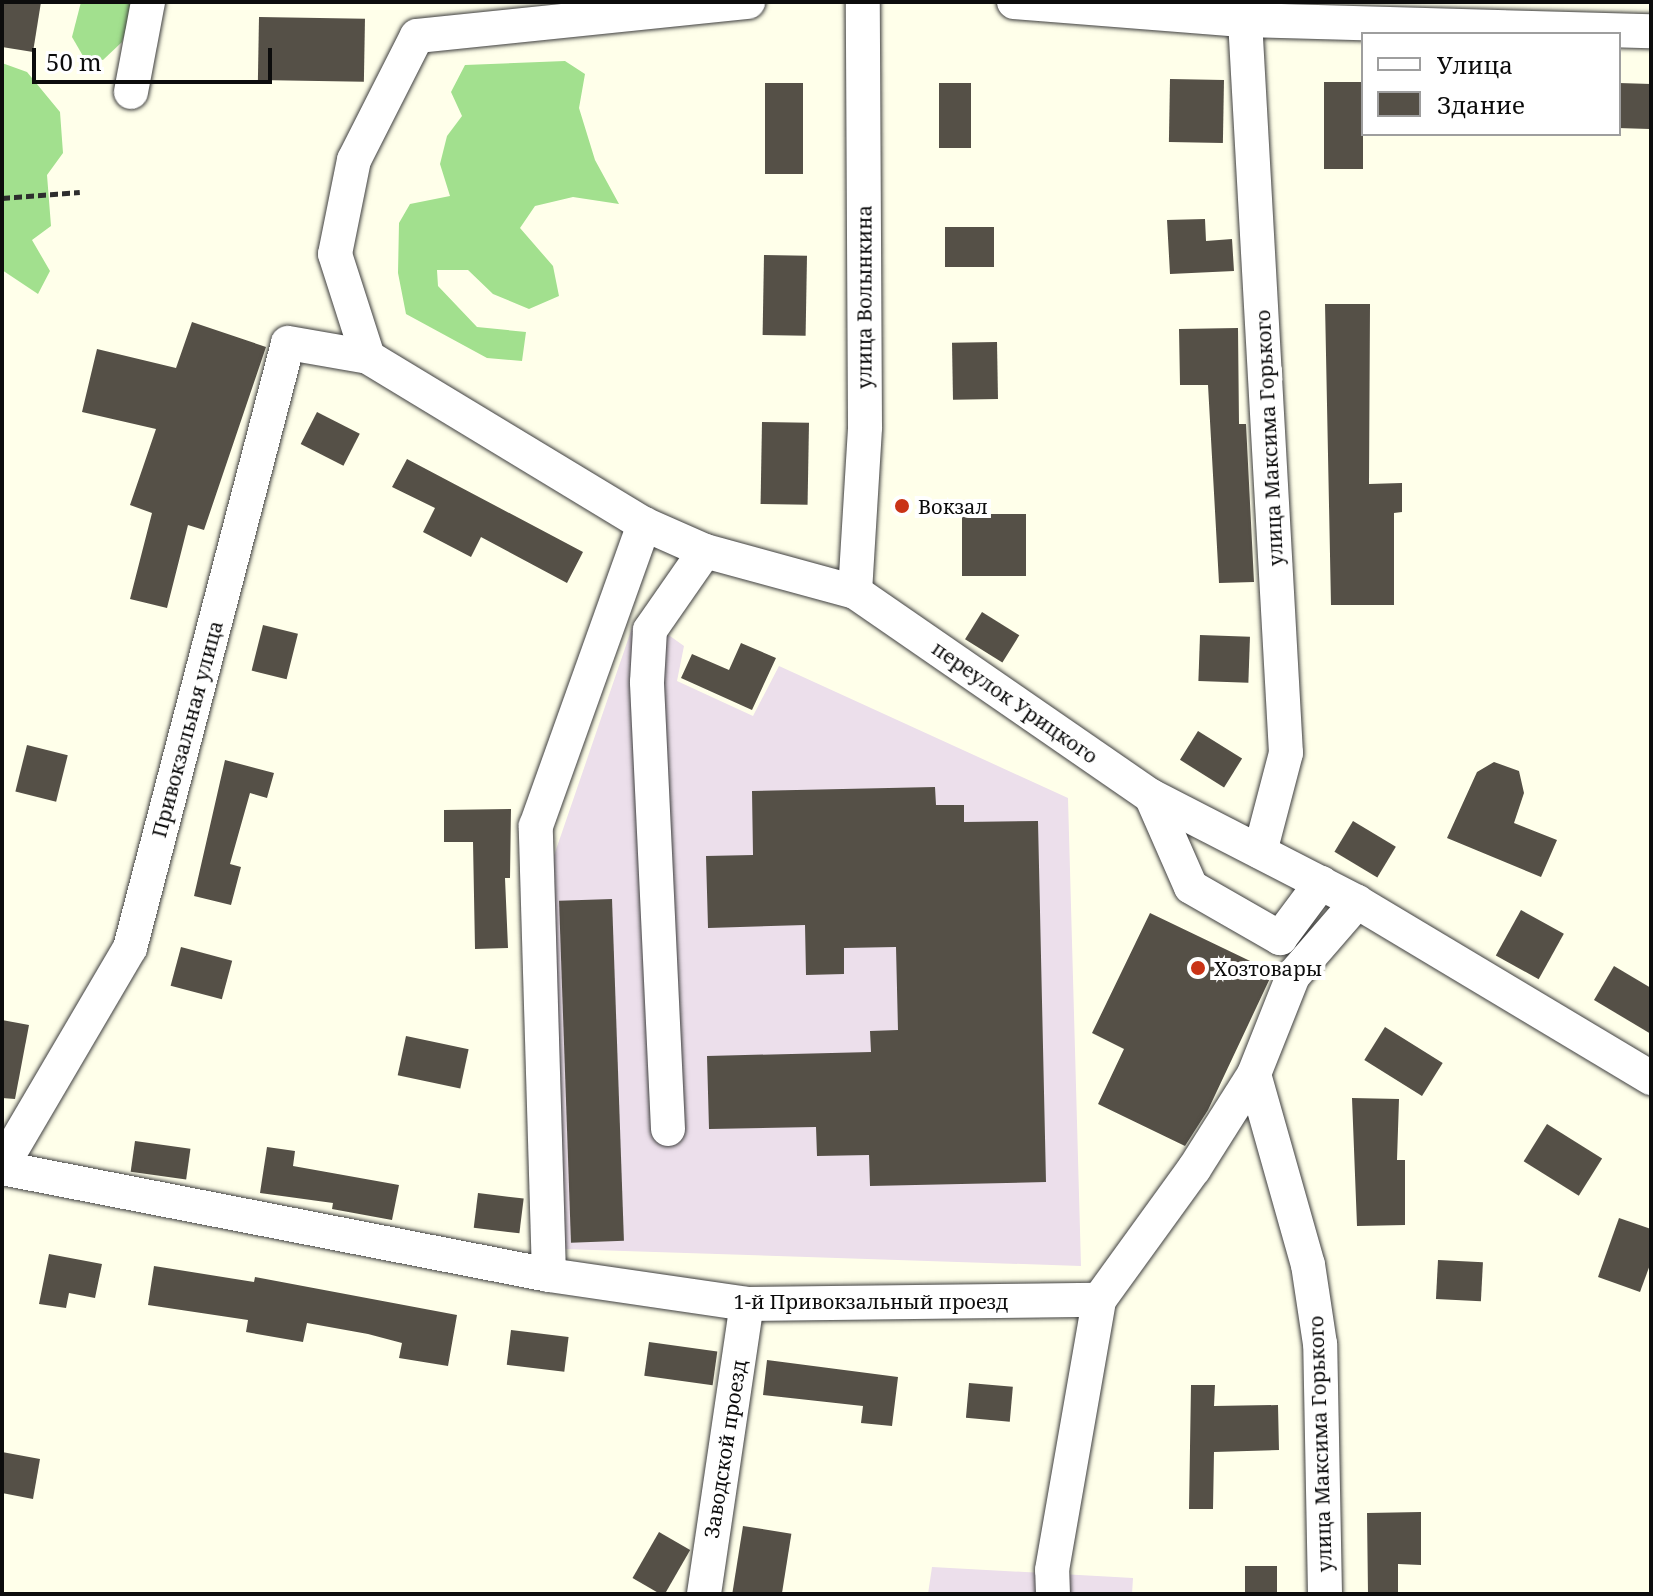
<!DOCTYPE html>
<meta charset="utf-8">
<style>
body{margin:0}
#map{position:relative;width:1653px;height:1596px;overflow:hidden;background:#ffffea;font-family:"Noto Serif",serif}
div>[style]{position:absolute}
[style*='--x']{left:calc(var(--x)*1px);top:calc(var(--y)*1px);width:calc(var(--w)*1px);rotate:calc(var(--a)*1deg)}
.industrial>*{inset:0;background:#ecdfeb}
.forest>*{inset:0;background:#a2e08e}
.building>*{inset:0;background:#555047;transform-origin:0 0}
.path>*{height:5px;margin-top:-2.5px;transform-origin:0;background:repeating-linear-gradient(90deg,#2e2e2e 0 8px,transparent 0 12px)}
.roads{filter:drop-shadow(0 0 2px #3f3f3f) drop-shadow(0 0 2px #3f3f3f)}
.minor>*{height:34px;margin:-17px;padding:0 17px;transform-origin:17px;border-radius:17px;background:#fff}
.dots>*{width:22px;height:22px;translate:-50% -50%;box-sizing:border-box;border:4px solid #fff;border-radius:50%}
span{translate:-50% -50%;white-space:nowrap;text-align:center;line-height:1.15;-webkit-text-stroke:8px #fff;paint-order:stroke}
.street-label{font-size:20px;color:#0c0c0c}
.poi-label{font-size:20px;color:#0c0c0c}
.left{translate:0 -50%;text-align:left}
.frame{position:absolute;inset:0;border:4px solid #0c0c0c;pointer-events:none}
.legend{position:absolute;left:1361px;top:32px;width:260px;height:104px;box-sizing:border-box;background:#fff;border:2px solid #9e9e9e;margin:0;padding:10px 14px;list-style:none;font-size:24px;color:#0c0c0c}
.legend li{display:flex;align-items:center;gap:16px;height:40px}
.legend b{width:40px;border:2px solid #9e9e9e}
.scale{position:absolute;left:32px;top:48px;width:240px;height:36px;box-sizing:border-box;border:4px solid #0c0c0c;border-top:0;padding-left:10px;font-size:24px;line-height:28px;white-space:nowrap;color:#0c0c0c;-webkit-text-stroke:6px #fff;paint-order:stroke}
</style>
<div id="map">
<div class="industrial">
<i style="clip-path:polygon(633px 625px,670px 636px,684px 646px,677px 681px,753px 716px,779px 666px,1068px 798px,1081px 1266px,562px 1249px,547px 876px)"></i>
<i style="clip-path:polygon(932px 1567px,1133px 1578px,1132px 1594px,928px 1594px)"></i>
</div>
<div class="forest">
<i style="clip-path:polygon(81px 2px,135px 2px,122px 42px,103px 60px,83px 56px,72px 37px)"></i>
<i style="clip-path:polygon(565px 61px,585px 74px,579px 108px,595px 160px,619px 204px,573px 197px,535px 206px,520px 228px,553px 266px,559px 296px,529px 309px,493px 294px,468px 270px,437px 270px,438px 286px,477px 327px,526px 332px,522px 361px,487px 358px,406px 314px,398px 273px,399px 223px,410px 204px,450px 196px,440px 164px,447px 136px,462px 116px,451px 92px,465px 65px)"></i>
<i style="clip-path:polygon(2px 63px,27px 72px,60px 112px,63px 153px,47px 175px,51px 226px,32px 240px,50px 271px,38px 294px,2px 270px)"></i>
</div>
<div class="building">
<i style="clip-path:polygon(2px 2px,41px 2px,33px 52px,2px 47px)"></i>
<i style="left:259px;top:17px;width:106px;height:63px;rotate:1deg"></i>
<i style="left:1170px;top:79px;width:54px;height:63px;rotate:1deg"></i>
<i style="left:1324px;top:82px;width:39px;height:87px"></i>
<i style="left:765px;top:83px;width:38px;height:91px"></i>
<i style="left:939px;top:83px;width:32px;height:65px"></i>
<i style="left:1619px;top:83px;width:32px;height:45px;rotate:2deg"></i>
<i style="clip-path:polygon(1205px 219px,1206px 241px,1232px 239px,1234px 271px,1170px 274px,1167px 220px)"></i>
<i style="left:945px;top:227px;width:49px;height:40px"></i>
<i style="left:764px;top:255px;width:43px;height:80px;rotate:1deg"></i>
<i style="clip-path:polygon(1325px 304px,1370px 304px,1369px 484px,1402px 483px,1402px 512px,1394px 513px,1394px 605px,1331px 605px)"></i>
<i style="clip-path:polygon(192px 322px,266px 347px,204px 530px,188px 525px,167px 608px,130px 599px,152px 513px,130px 505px,156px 429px,82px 412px,97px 349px,176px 368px)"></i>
<i style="clip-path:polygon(1238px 328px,1239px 424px,1246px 424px,1254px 582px,1219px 583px,1208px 385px,1180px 385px,1179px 329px)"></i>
<i style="left:997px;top:342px;width:57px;height:45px;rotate:89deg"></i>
<i style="left:317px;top:412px;width:48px;height:36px;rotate:27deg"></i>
<i style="left:762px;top:422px;width:47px;height:82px;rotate:1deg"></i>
<i style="clip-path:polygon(407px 459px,583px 552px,567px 583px,481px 537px,471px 557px,423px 532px,435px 508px,392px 487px)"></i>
<i style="left:1026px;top:514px;width:62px;height:64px;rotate:90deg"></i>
<i style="left:982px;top:612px;width:44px;height:32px;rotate:32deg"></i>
<i style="left:263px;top:625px;width:36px;height:47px;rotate:14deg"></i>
<i style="left:1200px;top:635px;width:50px;height:46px;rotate:2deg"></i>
<i style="clip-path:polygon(741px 643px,776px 658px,752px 710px,681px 678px,692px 654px,729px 670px)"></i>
<i style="left:1198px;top:731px;width:52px;height:34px;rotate:32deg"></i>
<i style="left:27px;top:745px;width:42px;height:48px;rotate:14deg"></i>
<i style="clip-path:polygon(225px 760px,274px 773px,267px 798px,250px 793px,230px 864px,241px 867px,231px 905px,194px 896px)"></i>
<i style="clip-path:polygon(1494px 762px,1519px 771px,1524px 793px,1514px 823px,1557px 840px,1541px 877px,1447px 838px,1477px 772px)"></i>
<i style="clip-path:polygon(935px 787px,936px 805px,964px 805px,964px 822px,1038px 821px,1046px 1182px,870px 1186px,869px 1155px,817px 1156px,816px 1127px,709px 1129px,707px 1056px,871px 1052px,870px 1031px,898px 1030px,896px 947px,844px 948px,844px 974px,806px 975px,805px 925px,708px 928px,706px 856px,753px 855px,752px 791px)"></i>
<i style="clip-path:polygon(511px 809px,510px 878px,505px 878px,508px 948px,475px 949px,473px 842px,444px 842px,444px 810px)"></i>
<i style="left:1353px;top:821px;width:50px;height:36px;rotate:31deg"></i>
<i style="left:612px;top:899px;width:342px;height:53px;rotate:88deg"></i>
<i style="left:1521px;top:910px;width:49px;height:52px;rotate:29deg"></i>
<i style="clip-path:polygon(1150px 913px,1273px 972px,1208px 1110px,1185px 1146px,1098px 1104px,1124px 1049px,1092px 1033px)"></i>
<i style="left:181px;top:947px;width:53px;height:40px;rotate:15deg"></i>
<i style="clip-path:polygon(1614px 966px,1651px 988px,1651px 1034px,1594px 1000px)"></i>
<i style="clip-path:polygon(2px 1020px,29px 1025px,15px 1099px,2px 1098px)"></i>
<i style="left:1385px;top:1027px;width:68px;height:39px;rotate:32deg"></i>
<i style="left:406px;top:1036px;width:64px;height:40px;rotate:12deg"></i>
<i style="clip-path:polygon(1352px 1098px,1399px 1099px,1397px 1160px,1405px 1160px,1405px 1225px,1357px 1226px)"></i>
<i style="left:1547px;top:1124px;width:65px;height:44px;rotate:32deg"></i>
<i style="left:135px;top:1141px;width:56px;height:31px;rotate:8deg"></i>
<i style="clip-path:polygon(267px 1147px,295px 1151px,293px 1166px,399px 1185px,392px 1220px,332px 1209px,333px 1203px,260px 1193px)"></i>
<i style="left:478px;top:1193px;width:46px;height:35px;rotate:7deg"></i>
<i style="clip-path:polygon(1619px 1218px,1651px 1229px,1651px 1262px,1640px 1292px,1598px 1277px)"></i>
<i style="clip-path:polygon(49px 1254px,102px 1264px,95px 1298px,69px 1293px,66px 1308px,39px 1304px)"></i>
<i style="left:1438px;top:1260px;width:45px;height:39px;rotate:3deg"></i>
<i style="clip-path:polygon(154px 1266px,254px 1282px,255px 1277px,457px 1315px,448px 1366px,399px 1358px,402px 1343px,368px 1334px,307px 1323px,303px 1342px,246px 1332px,248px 1320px,148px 1305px)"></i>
<i style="left:511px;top:1330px;width:58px;height:35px;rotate:7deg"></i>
<i style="left:649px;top:1342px;width:69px;height:34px;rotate:8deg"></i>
<i style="clip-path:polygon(767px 1360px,898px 1377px,892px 1426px,861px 1423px,863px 1406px,763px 1395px)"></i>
<i style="left:969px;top:1383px;width:44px;height:35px;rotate:5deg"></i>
<i style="clip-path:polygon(1191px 1385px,1215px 1385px,1214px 1406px,1278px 1405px,1279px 1450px,1214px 1452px,1213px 1509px,1189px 1509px)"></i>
<i style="clip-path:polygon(2px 1452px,40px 1459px,33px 1499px,2px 1493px)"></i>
<i style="clip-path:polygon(1421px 1512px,1421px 1565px,1398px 1564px,1398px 1594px,1368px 1594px,1367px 1513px)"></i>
<i style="left:743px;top:1526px;width:49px;height:67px;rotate:9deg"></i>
<i style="left:659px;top:1532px;width:36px;height:53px;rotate:30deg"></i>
<i style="left:1245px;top:1566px;width:32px;height:28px"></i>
</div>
<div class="path">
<i style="--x:2;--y:198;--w:78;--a:-4.4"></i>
</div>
<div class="roads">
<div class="minor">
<i style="--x:1014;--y:2;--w:232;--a:4.5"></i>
<i style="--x:1245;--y:20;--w:406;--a:1.6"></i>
<i style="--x:1245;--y:20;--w:734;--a:86.8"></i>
<i style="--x:1286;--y:753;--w:102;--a:104.7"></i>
<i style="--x:131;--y:92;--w:92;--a:-79.3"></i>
<i style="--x:368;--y:357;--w:108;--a:-107.8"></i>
<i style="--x:335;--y:254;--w:96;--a:-78.6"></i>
<i style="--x:354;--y:160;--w:139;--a:-63.1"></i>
<i style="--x:417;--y:36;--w:333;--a:-5.9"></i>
<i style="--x:855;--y:592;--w:165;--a:-86.5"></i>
<i style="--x:865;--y:427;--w:425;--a:-90.3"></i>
<i style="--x:1151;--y:796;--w:99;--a:66.3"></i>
<i style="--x:1191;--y:887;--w:103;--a:29.8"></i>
<i style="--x:1280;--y:938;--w:69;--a:-53.3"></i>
<i style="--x:668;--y:1129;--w:447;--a:-92.7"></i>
<i style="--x:647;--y:682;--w:52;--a:-86.7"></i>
<i style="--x:650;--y:630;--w:96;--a:-55.2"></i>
<i style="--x:2;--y:1166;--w:253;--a:-59.6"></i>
<i style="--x:130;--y:948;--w:625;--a:-75.36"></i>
<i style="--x:288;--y:343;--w:81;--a:9.9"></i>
<i style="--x:368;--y:357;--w:323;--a:31.2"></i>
<i style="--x:644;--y:524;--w:67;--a:23.9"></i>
<i style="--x:705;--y:551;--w:156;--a:15.3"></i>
<i style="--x:855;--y:592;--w:359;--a:34.6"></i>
<i style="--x:1151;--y:796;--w:232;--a:27.2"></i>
<i style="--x:1357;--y:902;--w:343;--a:30.9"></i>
<i style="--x:2;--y:1168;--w:557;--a:11.07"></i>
<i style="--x:549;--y:1275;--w:449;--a:-91.7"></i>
<i style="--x:536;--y:826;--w:321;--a:-70.3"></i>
<i style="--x:549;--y:1275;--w:200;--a:8.3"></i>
<i style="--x:747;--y:1304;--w:352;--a:-0.7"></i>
<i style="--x:704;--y:1594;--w:293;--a:-81.6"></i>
<i style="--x:1053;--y:1594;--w:24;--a:-92"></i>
<i style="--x:1052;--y:1570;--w:274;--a:-80.1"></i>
<i style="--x:1099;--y:1300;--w:162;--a:-54.1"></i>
<i style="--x:1194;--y:1169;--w:112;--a:-57.7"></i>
<i style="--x:1325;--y:1594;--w:250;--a:-91.1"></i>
<i style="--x:1320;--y:1344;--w:80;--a:-98.6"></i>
<i style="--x:1308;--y:1265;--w:198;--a:-105.8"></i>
<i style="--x:1254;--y:1074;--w:105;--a:-68.3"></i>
<i style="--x:1293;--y:976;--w:98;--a:-49.1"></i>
</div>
</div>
<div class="dots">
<i style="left:902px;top:506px;background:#c93316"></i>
<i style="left:1198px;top:968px;background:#c93316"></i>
</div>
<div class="street-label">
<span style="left:864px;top:297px;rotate:-90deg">улица Волынкина</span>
<span style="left:1269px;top:438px;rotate:-93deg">улица Максима Горького</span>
<span style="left:1015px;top:702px;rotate:35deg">переулок Урицкого</span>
<span style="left:187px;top:729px;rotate:-75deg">Привокзальная улица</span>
<span style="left:871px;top:1301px">1-й Привокзальный проезд</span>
<span style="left:1320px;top:1444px;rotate:-92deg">улица Максима Горького</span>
<span style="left:725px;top:1449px;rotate:-81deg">Заводской проезд</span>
</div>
<div class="poi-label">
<span class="left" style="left:918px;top:506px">Вокзал</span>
<span class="left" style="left:1214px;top:968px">Хозтовары</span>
</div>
<div class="frame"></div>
<ul class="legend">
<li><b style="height:10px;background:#fff"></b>Улица</li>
<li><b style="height:22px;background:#555047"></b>Здание</li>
</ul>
<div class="scale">50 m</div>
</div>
